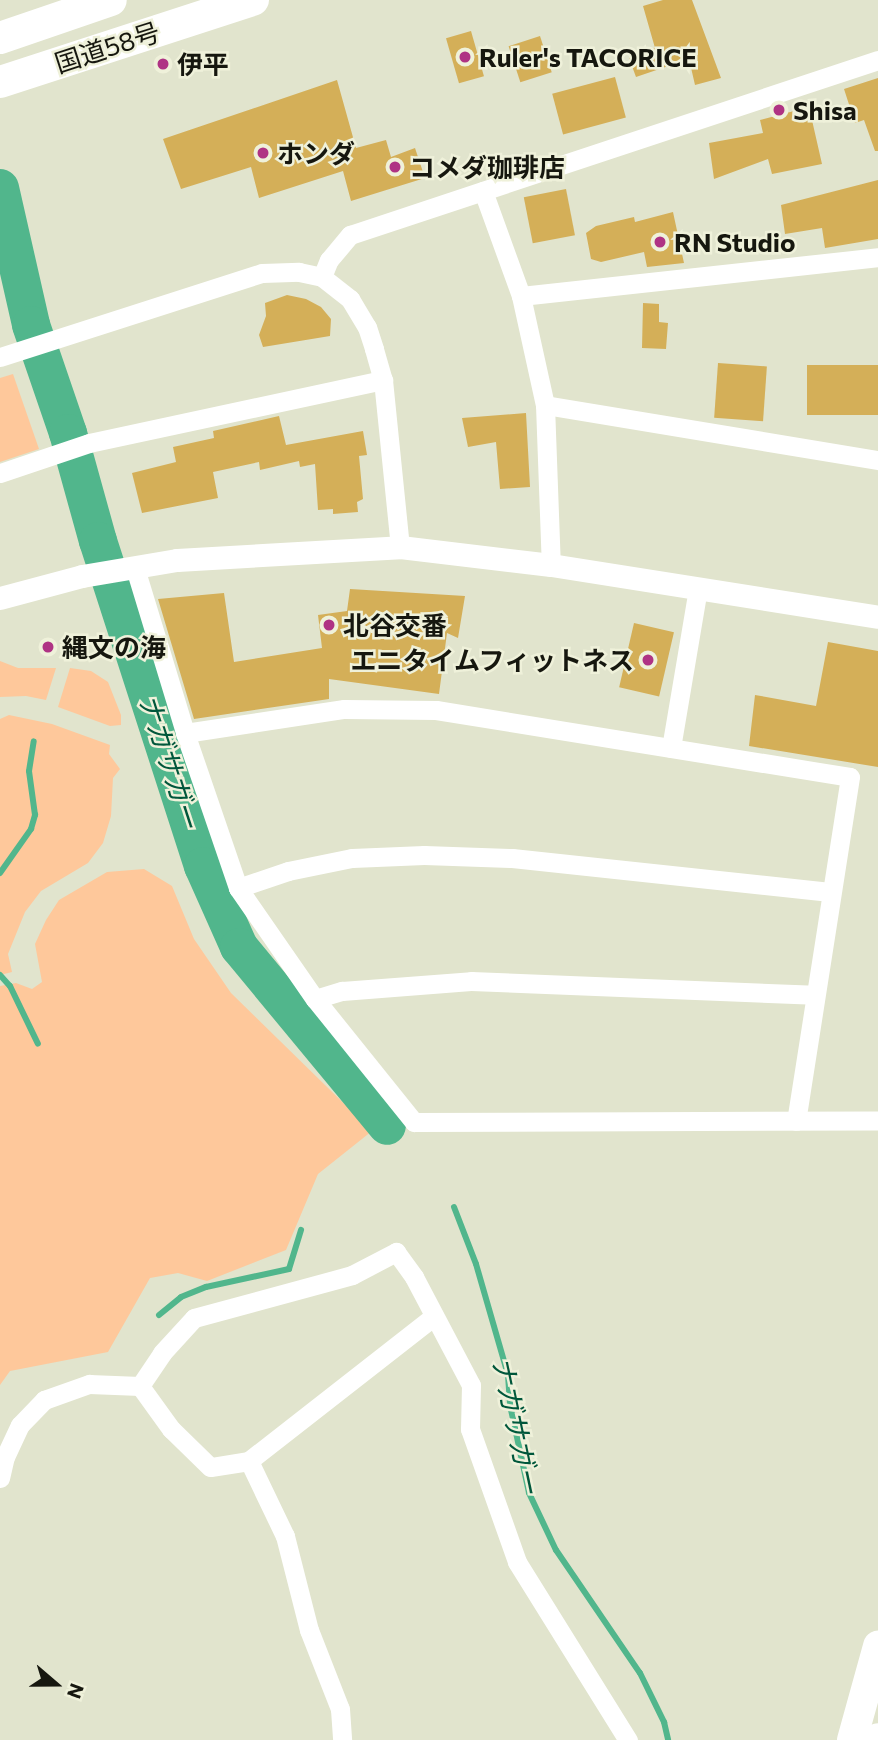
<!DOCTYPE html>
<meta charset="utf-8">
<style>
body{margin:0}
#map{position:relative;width:878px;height:1740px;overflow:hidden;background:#e1e4cd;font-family:Commissioner,"Noto Sans JP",sans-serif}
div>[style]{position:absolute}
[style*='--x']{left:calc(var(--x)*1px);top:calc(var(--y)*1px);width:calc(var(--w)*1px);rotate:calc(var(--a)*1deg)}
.green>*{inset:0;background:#fec89b}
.stream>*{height:6px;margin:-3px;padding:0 3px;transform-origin:3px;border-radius:3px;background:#51b68c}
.river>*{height:38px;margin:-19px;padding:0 19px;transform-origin:19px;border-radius:19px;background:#51b68c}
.building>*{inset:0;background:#d4af58;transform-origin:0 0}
.minor>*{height:19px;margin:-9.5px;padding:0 9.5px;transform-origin:9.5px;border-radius:9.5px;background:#fff}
.tertiary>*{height:23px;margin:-11.5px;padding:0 11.5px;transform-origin:11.5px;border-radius:11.5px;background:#fff}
.primary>*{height:30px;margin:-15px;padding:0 15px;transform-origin:15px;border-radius:15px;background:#fff}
.trunk>*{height:32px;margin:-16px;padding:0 16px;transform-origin:16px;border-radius:16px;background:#fff}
.dots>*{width:19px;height:19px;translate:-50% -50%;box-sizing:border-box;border:4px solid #eff1da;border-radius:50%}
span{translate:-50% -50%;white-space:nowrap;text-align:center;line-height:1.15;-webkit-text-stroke:5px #eff1da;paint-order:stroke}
.street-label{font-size:26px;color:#16170f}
.poi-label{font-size:26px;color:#16170f;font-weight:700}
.left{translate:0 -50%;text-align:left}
.right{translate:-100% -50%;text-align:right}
.water-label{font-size:28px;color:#00573b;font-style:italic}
.north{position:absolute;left:21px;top:1649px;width:70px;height:70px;-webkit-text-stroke:5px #eff1da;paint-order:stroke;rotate:110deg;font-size:19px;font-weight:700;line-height:28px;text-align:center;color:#16170f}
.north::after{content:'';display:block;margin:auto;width:24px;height:32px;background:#16170f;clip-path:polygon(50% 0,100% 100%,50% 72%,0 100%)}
</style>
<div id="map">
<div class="green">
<i style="clip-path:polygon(13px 374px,39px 449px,0 462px,0 378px)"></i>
<i style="clip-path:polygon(0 661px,18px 668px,56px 668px,46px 700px,26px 696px,0 697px)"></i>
<i style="clip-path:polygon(70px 668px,91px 671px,108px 682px,121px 715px,121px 725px,110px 726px,58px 707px)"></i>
<i style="clip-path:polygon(9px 715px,52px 724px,110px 745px,109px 754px,120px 769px,113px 778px,111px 816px,103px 843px,88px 863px,41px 891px,25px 912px,8px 954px,12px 972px,0 975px,0 719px)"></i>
<i style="clip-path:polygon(144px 869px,172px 886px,194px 939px,231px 993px,372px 1131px,318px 1174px,286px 1250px,207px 1281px,178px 1273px,150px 1278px,108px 1352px,10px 1371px,0 1385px,0 986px,16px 983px,32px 989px,42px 982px,35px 944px,46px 920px,59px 900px,107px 872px)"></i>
</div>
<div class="stream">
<i style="--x:0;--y:873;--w:54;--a:-54.8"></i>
<i style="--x:31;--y:829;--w:15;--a:-74"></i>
<i style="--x:35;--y:815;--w:44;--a:-97.8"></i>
<i style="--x:29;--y:771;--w:30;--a:-81"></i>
<i style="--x:0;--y:975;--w:15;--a:48"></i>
<i style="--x:10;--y:986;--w:64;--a:64.2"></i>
<i style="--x:454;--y:1207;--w:61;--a:68.9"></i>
<i style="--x:476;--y:1264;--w:116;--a:73.9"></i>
<i style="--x:508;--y:1375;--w:30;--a:86"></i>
<i style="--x:510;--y:1405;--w:90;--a:77.8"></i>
<i style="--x:529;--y:1493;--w:63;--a:64.7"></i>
<i style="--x:556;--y:1550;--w:149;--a:55.7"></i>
<i style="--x:640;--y:1673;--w:55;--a:63.9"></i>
<i style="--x:664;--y:1722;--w:18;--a:77"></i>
<i style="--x:159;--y:1315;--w:28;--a:-39"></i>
<i style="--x:181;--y:1297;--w:27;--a:-22"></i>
<i style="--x:206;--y:1287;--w:85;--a:-12.2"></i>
<i style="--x:289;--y:1269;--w:41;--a:-72.9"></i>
</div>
<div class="river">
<i style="--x:0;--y:188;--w:140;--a:77.2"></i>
<i style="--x:31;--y:325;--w:114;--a:71.1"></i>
<i style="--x:68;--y:433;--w:112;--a:74.5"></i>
<i style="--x:98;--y:541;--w:342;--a:72.1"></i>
<i style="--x:203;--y:866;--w:89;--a:66"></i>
<i style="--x:239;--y:947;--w:232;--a:50.4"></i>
</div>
<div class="building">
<i style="clip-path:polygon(663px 0,692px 0,721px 78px,695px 85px,689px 59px,636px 77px,629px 58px,655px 48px,643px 6px)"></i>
<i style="left:471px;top:31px;width:47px;height:26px;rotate:74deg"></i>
<i style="left:540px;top:36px;width:38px;height:33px;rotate:72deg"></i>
<i style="left:615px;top:77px;width:42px;height:65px;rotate:75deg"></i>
<i style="clip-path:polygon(878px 78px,878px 151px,875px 151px,864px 120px,855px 123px,844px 89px)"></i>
<i style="clip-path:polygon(337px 80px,356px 148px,386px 140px,391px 157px,415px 148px,425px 178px,351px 201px,343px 171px,259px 198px,251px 167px,181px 189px,163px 139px)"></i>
<i style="clip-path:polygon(809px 107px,822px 164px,772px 174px,768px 159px,714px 179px,709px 143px,763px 133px,760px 120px)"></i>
<i style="clip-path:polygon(878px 180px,878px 239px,825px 248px,822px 228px,785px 234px,781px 205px)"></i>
<i style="left:566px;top:189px;width:47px;height:43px;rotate:79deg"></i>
<i style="clip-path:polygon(673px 212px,684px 263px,647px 267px,644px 252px,601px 262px,591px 259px,586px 233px,596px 226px,634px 217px,635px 222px)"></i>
<i style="clip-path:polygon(287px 295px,306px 299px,321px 307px,331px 319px,330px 336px,263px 347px,259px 335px,266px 316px,265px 303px)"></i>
<i style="clip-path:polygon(643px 303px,659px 304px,659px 322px,668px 323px,666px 349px,642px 348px)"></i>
<i style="left:718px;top:363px;width:49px;height:55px;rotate:4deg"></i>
<i style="left:878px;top:365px;width:50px;height:71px;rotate:90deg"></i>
<i style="clip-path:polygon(526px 413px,530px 487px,500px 489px,496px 442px,468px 447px,462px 418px)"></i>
<i style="clip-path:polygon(279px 416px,286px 445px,363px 431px,367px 455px,359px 456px,363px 499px,357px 502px,358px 512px,333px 514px,333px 509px,318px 510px,315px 464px,300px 467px,299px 461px,260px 470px,259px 462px,213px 472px,218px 498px,142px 513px,132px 473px,176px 462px,173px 447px,214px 438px,213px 431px)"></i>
<i style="clip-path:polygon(350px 589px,465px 596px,458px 638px,447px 633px,439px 694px,329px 679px,329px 699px,194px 719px,158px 599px,224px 593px,234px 662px,322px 648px,318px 615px,347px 611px)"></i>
<i style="left:634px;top:623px;width:41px;height:66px;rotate:13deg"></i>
<i style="clip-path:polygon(828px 642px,878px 651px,878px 767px,749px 746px,755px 695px,816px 706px)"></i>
</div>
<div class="minor">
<i style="--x:483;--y:191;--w:112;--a:70.1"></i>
<i style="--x:521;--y:296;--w:112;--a:77.6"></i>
<i style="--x:545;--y:405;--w:160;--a:87.9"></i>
<i style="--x:322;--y:277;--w:36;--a:38"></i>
<i style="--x:350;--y:299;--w:33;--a:59"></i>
<i style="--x:367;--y:327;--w:23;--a:72"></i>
<i style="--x:374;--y:349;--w:32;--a:74"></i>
<i style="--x:383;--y:380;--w:168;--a:84.2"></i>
<i style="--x:521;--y:296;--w:359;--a:-6.2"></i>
<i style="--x:0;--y:357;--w:275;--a:-17.8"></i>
<i style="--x:262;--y:273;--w:37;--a:-2"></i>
<i style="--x:299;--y:272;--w:24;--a:12"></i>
<i style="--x:322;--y:277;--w:18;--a:-68"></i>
<i style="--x:329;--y:260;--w:33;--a:-50"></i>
<i style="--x:350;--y:235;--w:556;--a:-18.34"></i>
<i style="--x:545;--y:405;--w:338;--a:9.4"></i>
<i style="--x:0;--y:473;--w:94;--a:-18.6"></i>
<i style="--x:89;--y:443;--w:301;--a:-12.1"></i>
<i style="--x:135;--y:568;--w:172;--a:73.1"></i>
<i style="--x:185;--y:733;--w:164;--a:71.1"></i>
<i style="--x:238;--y:888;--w:135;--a:55.3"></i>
<i style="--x:315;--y:999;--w:158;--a:51.2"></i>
<i style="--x:414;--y:1122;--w:464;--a:-0.2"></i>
<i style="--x:185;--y:733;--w:161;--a:-8.6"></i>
<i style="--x:344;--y:709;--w:92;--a:0.6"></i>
<i style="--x:436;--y:710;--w:419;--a:9.2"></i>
<i style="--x:850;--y:777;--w:348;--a:98.9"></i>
<i style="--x:671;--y:748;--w:162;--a:-80.4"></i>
<i style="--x:238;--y:888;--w:53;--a:-18.8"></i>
<i style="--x:288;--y:871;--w:65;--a:-11.5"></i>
<i style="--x:352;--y:858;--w:72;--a:-2.4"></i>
<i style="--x:424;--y:855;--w:88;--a:2"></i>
<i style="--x:512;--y:858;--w:320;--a:6.1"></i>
<i style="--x:315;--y:999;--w:28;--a:-17"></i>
<i style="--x:342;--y:991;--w:129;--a:-4.4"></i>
<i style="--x:471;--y:981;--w:343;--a:2.3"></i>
<i style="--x:433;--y:1317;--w:234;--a:142"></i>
<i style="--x:249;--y:1461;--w:39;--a:171"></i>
<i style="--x:210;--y:1467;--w:54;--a:-135.7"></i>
<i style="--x:171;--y:1429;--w:53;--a:-125.8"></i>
<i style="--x:140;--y:1386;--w:40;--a:-56"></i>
<i style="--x:162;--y:1353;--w:47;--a:-47.6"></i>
<i style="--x:194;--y:1318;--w:164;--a:-15.2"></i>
<i style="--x:352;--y:1275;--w:50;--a:-27.6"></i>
<i style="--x:396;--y:1252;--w:31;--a:54"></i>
<i style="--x:414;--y:1277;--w:122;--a:62.2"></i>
<i style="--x:471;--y:1385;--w:44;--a:91.3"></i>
<i style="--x:470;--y:1429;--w:141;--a:70.5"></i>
<i style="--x:517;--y:1562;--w:210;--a:58.1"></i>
<i style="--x:249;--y:1461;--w:83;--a:64.4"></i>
<i style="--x:285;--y:1536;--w:97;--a:75.7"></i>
<i style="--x:309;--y:1630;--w:85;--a:68.6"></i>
<i style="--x:340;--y:1709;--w:31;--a:86"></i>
<i style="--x:0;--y:1478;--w:22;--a:-77"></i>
<i style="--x:5;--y:1457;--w:35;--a:-65"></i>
<i style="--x:20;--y:1425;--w:35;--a:-46"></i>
<i style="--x:44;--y:1400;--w:48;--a:-19.6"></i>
<i style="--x:89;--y:1384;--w:51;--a:2.2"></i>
</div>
<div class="tertiary">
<i style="--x:0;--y:598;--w:85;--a:-15"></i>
<i style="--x:82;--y:576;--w:96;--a:-9.6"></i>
<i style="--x:177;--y:560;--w:223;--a:-3.3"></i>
<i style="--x:400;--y:547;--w:152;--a:6.8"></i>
<i style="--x:551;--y:565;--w:331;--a:9"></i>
</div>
<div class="primary">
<i style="--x:852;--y:1740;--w:98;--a:-74.5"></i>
<i style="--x:877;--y:1740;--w:2;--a:-63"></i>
</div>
<div class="trunk">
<i style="--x:0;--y:38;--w:117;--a:-18.9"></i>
<i style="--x:0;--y:82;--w:266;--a:-18"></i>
</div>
<div class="dots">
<i style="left:465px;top:57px;background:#af3384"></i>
<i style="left:163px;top:64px;background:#af3384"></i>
<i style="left:779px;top:110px;background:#af3384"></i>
<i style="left:263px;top:153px;background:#af3384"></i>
<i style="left:395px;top:167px;background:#af3384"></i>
<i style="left:660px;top:242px;background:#af3384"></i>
<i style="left:329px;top:625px;background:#af3384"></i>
<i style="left:48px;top:647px;background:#af3384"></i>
<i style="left:648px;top:660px;background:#af3384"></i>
</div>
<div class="street-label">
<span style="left:107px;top:47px;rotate:-18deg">国道58号</span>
</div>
<div class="poi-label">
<span class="left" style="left:479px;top:57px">Ruler's TACORICE</span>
<span class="left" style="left:177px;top:64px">伊平</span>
<span class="left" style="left:793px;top:110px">Shisa</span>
<span class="left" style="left:277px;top:153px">ホンダ</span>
<span class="left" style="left:409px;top:167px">コメダ珈琲店</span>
<span class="left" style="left:674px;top:242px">RN Studio</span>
<span class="left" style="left:343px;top:625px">北谷交番</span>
<span class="left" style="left:62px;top:647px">縄文の海</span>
<span class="right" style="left:634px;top:660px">エニタイムフィットネス</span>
</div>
<div class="water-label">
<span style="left:170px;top:761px;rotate:72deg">ナガサガー</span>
<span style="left:517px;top:1425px;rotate:78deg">ナガサガー</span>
</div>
<div class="north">N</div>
</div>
